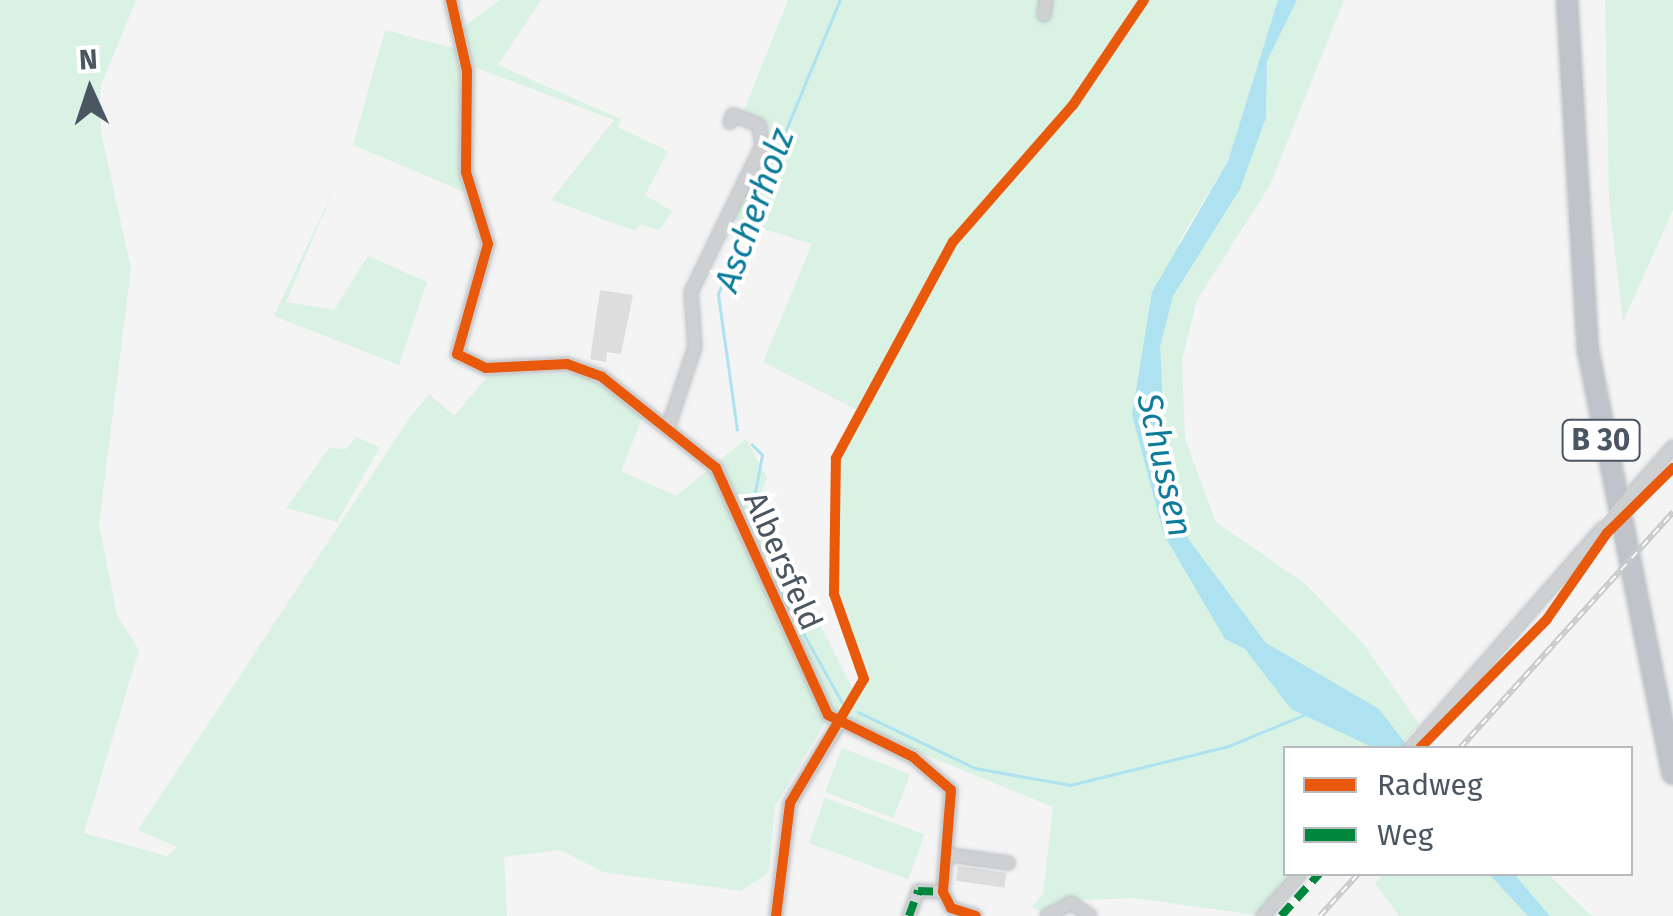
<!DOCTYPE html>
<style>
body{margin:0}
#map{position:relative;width:1673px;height:916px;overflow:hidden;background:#f4f4f4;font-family:"Fira Sans",sans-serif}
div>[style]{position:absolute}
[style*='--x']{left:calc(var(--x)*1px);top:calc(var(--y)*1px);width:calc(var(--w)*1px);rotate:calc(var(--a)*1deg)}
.green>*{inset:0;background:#d9f2e3;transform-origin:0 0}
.water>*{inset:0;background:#aee2f0}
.stream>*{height:2.5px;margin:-1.25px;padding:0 1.25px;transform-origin:1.25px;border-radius:1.25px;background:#aee2f0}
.building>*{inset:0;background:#ddddde;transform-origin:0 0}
.roads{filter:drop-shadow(0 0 2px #b9bec3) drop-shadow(0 0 2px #b9bec3)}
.minor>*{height:12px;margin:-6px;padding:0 6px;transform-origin:6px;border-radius:6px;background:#ced0d2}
.highway>*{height:20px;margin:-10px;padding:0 10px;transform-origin:10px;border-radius:10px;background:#bec4c9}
.rail>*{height:6px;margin-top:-3px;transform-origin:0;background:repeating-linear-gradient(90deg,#fff 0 8px,#c9cacc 0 16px);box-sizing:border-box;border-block:2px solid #c9cacc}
.minor-bridge>*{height:12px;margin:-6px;padding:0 6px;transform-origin:6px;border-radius:6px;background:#ced0d2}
.quiet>*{height:8px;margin-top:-4px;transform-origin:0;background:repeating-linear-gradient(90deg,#00873e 0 15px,transparent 0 23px)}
.cycleway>*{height:10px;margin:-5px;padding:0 5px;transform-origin:5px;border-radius:5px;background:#e8590c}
span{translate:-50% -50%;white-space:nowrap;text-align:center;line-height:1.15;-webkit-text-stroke:8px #fff;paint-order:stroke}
.shield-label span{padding:2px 8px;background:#fff;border:2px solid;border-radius:8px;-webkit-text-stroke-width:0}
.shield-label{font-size:30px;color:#4a5661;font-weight:700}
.street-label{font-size:32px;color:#4a5661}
.water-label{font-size:35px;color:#0c7c9b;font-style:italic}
.legend{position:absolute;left:1283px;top:746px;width:350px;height:130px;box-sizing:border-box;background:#fff;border:2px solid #b7bbc0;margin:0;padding:12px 18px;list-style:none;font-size:30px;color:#4a5661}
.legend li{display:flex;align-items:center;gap:20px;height:50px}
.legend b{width:50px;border:2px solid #b7bbc0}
.north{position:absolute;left:40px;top:40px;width:100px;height:100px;-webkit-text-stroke:8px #fff;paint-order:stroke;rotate:357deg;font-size:28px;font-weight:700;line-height:40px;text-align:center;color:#4a5661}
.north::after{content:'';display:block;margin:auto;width:35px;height:45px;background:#4a5661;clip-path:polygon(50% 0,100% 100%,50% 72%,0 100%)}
</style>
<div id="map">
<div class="green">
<i style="clip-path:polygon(0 0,136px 0,100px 88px,101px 132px,131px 269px,99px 524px,117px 615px,139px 650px,84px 833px,167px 856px,177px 847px,138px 830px,411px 416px,429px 394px,454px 416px,489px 375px,584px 374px,643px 416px,621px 471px,676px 496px,746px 439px,767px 478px,757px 502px,857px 697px,864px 664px,831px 566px,831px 482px,859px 411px,763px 362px,812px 244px,726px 217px,764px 139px,741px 118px,788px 0,1278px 0,1228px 161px,1178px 243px,1205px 246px,1245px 175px,1266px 118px,1267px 61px,1297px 0,1344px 0,1270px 185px,1197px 300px,1182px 360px,1185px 439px,1216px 522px,1304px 583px,1362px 642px,1419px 724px,1398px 748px,1286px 748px,1286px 874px,1300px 874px,1263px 916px,1134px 898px,1058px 901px,1041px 912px,1032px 907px,1043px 894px,1053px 807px,829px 716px,775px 806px,769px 872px,741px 891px,603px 872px,560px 850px,504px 857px,507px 916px,0 916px)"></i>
<i style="clip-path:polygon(500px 0,541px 0,498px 65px,621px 119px,618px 127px,668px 151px,645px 195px,672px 211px,659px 230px,640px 224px,635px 231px,551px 200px,614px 120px,474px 67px,460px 29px)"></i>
<i style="clip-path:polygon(1605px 0,1673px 0,1673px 210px,1623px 322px,1609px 200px)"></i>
<i style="clip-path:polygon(385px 30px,461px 50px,469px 194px,353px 145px)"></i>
<i style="clip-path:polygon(337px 182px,286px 302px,334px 310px,368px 256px,427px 282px,399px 365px,274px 316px)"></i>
<i style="clip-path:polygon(356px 437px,380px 447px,337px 522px,286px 508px,329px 448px,346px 449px)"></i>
<i style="left:842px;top:748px;width:73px;height:47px;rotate:21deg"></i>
<i style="left:825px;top:798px;width:106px;height:48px;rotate:20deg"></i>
<i style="clip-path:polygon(1383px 874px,1548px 874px,1592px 916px,1399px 916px,1375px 883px)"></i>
</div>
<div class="water">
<i style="clip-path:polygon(1278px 0,1297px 0,1267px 61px,1266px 118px,1240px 189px,1173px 296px,1160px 346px,1167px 481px,1189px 540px,1266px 643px,1379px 709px,1409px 748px,1374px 748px,1291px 709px,1245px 649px,1225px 639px,1164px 535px,1132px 415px,1152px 292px,1228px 161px)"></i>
<i style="clip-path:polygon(1489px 874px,1514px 874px,1550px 916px,1528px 916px)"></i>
</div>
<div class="stream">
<i style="--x:737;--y:430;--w:137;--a:-98"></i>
<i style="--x:718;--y:294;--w:318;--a:-67.5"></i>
<i style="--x:749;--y:524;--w:70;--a:-79.3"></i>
<i style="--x:762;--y:455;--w:14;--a:-135"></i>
<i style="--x:774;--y:580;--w:140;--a:60.9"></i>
<i style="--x:858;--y:712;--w:130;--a:25.6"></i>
<i style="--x:975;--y:768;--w:97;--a:10.1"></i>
<i style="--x:1070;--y:785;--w:164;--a:-13.8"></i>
<i style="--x:1229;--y:746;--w:83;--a:-22.6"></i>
</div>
<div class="building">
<i style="clip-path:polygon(600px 290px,633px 295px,621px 354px,607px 352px,606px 362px,590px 359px)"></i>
<i style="left:958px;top:866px;width:49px;height:15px;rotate:8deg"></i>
</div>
<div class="roads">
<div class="minor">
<i style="--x:451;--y:0;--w:73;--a:77.3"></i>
<i style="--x:467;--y:71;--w:101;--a:90.6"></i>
<i style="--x:466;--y:172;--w:75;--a:73"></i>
<i style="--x:488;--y:244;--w:114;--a:105.7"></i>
<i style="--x:457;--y:354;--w:32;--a:26"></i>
<i style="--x:486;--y:368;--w:81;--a:-2.8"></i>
<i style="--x:567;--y:364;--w:37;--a:20"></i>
<i style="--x:602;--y:377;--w:146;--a:38.6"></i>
<i style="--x:716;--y:468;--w:271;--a:65.6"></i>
<i style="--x:828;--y:715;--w:95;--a:26.3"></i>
<i style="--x:913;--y:757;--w:50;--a:41"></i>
<i style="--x:951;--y:790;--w:102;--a:94.5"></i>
<i style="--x:943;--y:892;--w:18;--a:63"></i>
<i style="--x:951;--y:908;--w:26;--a:18"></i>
<i style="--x:1044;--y:15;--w:15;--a:-82"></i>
<i style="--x:669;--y:425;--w:82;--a:-71.6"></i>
<i style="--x:695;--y:347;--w:55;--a:-94.2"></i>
<i style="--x:691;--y:292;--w:162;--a:-64.1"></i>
<i style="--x:762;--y:146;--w:21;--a:-98"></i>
<i style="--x:759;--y:125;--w:28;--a:-159"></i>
<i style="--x:733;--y:115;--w:8;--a:113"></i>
<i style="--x:1636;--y:489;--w:56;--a:-48.6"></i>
<i style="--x:1411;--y:748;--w:292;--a:-48.9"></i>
<i style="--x:949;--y:855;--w:60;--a:7.7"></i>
<i style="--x:776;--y:916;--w:114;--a:-82.9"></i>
<i style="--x:790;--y:803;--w:92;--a:-58.4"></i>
<i style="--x:909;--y:916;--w:27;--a:-70"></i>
<i style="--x:918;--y:891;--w:25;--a:2"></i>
<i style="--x:1047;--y:916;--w:27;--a:-28"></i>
<i style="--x:1071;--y:903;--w:23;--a:34"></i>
<i style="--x:1263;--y:916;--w:56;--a:-48.6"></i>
</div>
<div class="highway">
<i style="--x:1567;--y:0;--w:351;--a:86.6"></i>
<i style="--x:1588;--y:350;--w:432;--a:78.7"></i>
</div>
</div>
<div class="rail">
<i style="--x:1460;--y:748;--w:318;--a:-47.9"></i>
<i style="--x:1320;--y:916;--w:57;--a:-47.9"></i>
</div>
<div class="minor-bridge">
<i style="--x:1603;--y:528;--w:51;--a:-49.8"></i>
</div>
<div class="quiet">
<i style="--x:909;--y:916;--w:27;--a:-70"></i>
<i style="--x:918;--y:891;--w:25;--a:2"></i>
<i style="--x:1281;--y:916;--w:57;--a:-47.9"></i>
</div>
<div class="cycleway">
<i style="--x:451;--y:0;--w:73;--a:77.3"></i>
<i style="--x:467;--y:71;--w:101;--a:90.6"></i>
<i style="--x:466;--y:172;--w:75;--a:73"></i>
<i style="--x:488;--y:244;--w:114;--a:105.7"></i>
<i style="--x:457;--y:354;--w:32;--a:26"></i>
<i style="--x:486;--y:368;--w:81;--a:-2.8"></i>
<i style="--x:567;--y:364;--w:37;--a:20"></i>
<i style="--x:602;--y:377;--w:146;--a:38.6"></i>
<i style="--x:716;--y:468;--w:271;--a:65.6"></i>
<i style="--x:828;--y:715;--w:95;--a:26.3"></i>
<i style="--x:913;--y:757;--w:50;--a:41"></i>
<i style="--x:951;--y:790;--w:102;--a:94.5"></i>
<i style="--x:943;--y:892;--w:18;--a:63"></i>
<i style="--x:951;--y:908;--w:26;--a:18"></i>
<i style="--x:1420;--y:748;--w:181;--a:-45.4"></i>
<i style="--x:1547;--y:619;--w:105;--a:-55.1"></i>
<i style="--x:1607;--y:533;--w:93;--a:-44.6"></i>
<i style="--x:776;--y:916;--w:114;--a:-82.9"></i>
<i style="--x:790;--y:803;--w:144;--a:-59.2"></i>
<i style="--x:864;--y:679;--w:90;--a:-109.4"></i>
<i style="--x:834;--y:594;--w:136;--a:-89.2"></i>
<i style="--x:836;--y:458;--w:246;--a:-61.6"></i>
<i style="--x:953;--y:242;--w:182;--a:-48.8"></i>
<i style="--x:1073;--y:105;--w:127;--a:-55.9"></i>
</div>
<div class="shield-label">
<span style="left:1601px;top:440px">B 30</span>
</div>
<div class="street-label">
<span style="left:783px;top:561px;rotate:66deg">Albersfeld</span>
</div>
<div class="water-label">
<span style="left:754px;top:210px;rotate:-70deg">Ascherholz</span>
<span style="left:1165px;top:465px;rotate:77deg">Schussen</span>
</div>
<ul class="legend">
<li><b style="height:12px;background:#e8590c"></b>Radweg</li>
<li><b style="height:12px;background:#00873e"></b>Weg</li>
</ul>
<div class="north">N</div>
</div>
